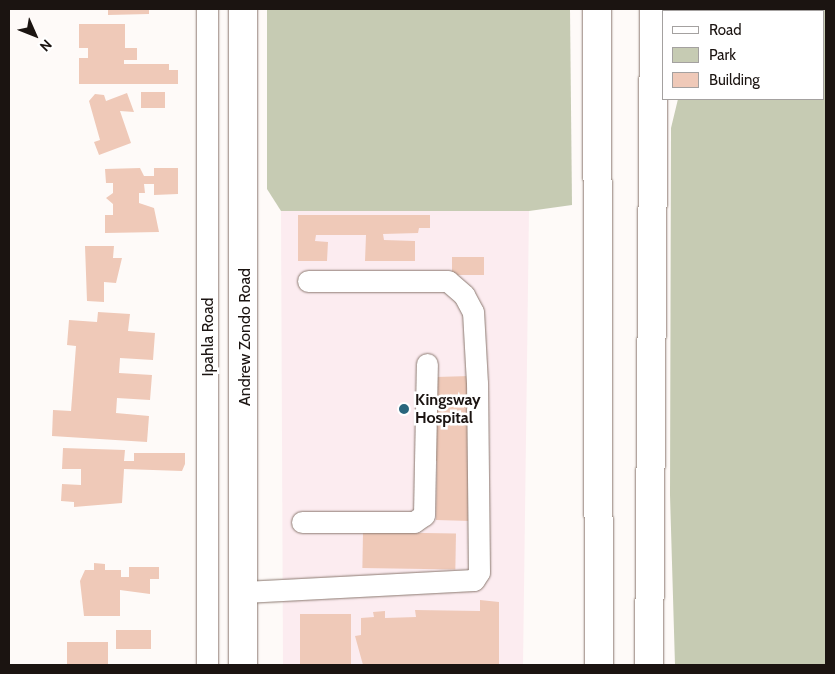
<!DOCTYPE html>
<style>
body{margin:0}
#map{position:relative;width:835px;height:674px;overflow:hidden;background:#fefaf8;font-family:Cabin,sans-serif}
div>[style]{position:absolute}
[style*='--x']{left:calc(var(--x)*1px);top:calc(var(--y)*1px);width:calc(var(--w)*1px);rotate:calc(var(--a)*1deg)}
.medical>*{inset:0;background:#fcecf0}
.green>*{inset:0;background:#c6cbb3}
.building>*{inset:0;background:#efc9b8;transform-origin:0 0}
.roads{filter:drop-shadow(0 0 1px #8b7970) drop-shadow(0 0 1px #8b7970)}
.minor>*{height:21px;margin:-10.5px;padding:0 10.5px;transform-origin:10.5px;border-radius:10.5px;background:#fff}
.major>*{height:28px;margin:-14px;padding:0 14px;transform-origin:14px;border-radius:14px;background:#fff}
.highway>*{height:28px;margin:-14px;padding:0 14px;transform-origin:14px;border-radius:14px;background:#fff}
.dots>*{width:14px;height:14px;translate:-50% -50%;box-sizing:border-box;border:2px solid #fff;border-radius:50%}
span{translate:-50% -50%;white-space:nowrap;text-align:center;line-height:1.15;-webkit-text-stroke:5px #fff;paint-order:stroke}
.street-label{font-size:16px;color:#1b1411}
.poi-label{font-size:16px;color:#1b1411;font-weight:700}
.left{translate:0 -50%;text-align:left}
.frame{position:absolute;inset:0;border:10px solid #1b1411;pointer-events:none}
.legend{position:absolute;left:662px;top:10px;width:162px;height:90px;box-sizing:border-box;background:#fff;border:1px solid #a4a1a0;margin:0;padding:6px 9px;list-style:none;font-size:15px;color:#1b1411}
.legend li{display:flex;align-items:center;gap:10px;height:25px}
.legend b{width:25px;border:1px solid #a4a1a0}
.north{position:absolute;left:10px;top:10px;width:50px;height:50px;-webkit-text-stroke:4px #fff;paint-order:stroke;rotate:134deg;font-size:14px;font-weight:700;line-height:20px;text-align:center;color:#1b1411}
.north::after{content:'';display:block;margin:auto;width:18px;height:22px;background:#1b1411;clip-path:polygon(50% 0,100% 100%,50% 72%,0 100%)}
</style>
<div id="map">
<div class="medical">
<i style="clip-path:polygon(474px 209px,529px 211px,523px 665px,283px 665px,281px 211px)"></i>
</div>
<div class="green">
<i style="clip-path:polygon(267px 9px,570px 9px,572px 205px,529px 211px,281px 211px,267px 189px)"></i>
<i style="clip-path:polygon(678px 9px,826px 9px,826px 665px,675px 665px,670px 495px,671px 128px,678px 99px,824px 99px,824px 11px)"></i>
</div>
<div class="building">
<i style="clip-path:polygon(108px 9px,149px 9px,149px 14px,108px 15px)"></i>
<i style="clip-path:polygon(79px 24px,125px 24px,125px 48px,137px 48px,137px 60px,124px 60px,124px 64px,169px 64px,169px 70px,178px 70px,178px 84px,79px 84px,79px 58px,88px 58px,88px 48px,79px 48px)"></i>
<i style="left:141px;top:92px;width:24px;height:16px"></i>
<i style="clip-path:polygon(127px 93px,134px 112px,120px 111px,131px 143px,99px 155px,94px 142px,100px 140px,89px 101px,95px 94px,104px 95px,106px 101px)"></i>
<i style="clip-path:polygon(140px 168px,144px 176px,154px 176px,154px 168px,178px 168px,178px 194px,154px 195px,154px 184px,144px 184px,145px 193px,139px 193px,139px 203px,154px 208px,159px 232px,105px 233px,105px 215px,113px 215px,113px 204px,106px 198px,113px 193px,113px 183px,106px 183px,105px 169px)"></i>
<i style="clip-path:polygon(298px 215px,430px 215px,430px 228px,419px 228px,418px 233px,383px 234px,384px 240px,415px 241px,415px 261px,365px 261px,366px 235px,316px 235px,315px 241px,328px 242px,327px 261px,298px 261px)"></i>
<i style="clip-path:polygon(85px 246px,114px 246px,113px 258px,122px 258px,116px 283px,104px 282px,104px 302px,87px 301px)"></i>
<i style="left:452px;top:257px;width:32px;height:18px"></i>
<i style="clip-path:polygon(98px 312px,130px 314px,128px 331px,155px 333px,153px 360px,120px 358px,119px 373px,152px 375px,150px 400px,117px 398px,116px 413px,149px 416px,147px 442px,52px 436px,53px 410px,71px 411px,76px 346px,67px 345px,69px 320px,97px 322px)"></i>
<i style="clip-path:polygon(470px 376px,471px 521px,436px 520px,437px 461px,429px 461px,436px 377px)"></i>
<i style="clip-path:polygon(63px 448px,125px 450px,124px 461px,134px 461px,134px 453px,185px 453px,185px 464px,182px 471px,124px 469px,122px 503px,74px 507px,74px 502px,61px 501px,62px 484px,81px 485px,81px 469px,62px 469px)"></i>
<i style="left:363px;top:532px;width:93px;height:36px;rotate:1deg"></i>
<i style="clip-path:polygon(94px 563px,105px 564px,105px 570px,121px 570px,121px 577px,129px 577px,129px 567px,159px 567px,159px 579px,150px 579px,150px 594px,120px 590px,120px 616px,84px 616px,80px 581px,85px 570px,94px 570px)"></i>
<i style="clip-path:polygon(480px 600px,499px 602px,499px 665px,363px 665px,355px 636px,361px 635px,361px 618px,374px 617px,373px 612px,385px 611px,385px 618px,416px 617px,415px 610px,480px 611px)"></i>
<i style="left:300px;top:614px;width:51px;height:51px"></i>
<i style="left:116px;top:630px;width:35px;height:19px"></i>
<i style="left:67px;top:642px;width:41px;height:23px"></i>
</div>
<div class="roads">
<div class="minor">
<i style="--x:207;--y:9;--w:656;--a:90"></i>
<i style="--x:302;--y:522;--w:112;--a:0"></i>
<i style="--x:414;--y:522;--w:12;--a:-35"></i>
<i style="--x:424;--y:515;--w:151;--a:-88.9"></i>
<i style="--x:244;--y:592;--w:230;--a:-3"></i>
<i style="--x:474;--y:580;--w:9;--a:-58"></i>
<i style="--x:479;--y:572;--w:189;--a:-90.6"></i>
<i style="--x:477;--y:383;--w:71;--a:-93.2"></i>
<i style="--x:473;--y:312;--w:19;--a:-118"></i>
<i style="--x:464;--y:295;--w:21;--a:-139"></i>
<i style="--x:448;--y:281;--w:140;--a:180"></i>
</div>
<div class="major">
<i style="--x:243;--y:9;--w:656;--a:90"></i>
</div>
<div class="highway">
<i style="--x:597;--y:9;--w:656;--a:89.83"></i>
<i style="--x:649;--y:665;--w:656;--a:-89.56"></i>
</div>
</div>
<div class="dots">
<i style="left:404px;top:409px;background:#29667d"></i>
</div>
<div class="street-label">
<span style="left:208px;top:337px;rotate:-90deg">Ipahla Road</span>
<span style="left:245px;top:337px;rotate:-90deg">Andrew Zondo Road</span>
</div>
<div class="poi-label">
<span class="left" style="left:415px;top:409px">Kingsway<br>Hospital</span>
</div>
<div class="frame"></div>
<ul class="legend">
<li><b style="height:6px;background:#fff"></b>Road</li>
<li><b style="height:14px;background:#c6cbb3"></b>Park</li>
<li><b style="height:14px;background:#efc9b8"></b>Building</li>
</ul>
<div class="north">N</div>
</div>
